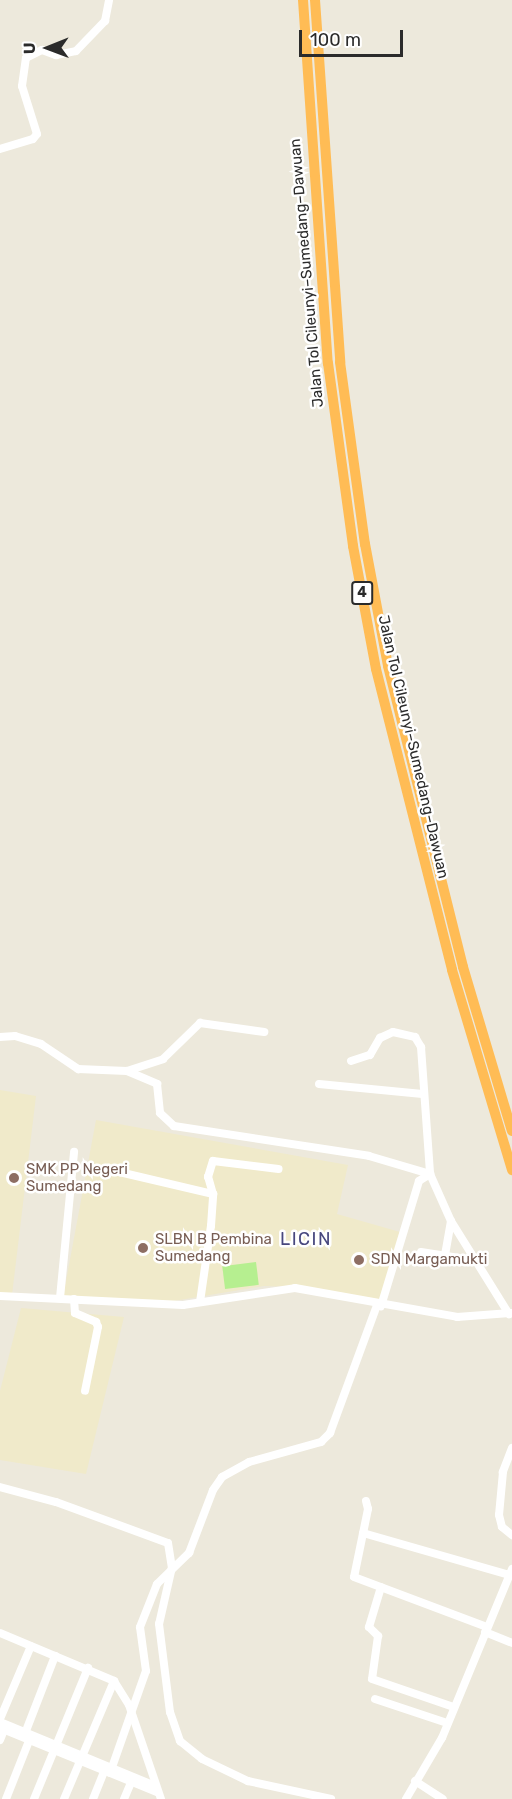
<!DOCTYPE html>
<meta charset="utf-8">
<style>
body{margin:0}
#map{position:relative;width:512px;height:1799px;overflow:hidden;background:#ede9dc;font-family:Rubik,sans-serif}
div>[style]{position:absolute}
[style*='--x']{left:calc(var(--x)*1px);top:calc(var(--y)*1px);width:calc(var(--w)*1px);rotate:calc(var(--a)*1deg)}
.education>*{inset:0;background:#f0eaca}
.pitch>*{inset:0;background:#b6ef90;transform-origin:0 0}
.minor>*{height:8px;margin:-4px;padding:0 4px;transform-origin:4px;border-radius:4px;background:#fff}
.highway>*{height:10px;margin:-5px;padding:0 5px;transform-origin:5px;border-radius:5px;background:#ffbc55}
.dots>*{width:16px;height:16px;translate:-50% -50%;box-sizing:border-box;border:3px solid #fff;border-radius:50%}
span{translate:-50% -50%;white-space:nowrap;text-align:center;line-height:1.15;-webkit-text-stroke:5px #fff;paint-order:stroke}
.shield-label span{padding:2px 4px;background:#fff;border:2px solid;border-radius:4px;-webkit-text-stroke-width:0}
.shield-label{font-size:14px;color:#2b2b2b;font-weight:700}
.street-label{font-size:15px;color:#2b2b2b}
.education-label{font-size:15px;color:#785e54}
.left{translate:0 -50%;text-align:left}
.quarter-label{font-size:18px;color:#48487e;letter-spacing:1.5px}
.north{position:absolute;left:18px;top:18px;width:60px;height:60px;-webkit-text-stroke:4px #fff;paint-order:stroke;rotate:269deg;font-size:16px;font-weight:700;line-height:24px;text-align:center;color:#2b2b2b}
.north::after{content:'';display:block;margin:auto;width:21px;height:27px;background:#2b2b2b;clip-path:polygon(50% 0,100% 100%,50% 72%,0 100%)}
.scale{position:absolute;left:299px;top:30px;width:104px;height:27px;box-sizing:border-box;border:3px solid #2b2b2b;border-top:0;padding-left:8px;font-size:18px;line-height:21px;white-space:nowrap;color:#2b2b2b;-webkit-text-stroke:4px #fff;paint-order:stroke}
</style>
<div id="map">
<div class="education">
<i style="clip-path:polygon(0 1090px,36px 1096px,12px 1295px,0 1295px)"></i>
<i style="clip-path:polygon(96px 1120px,348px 1165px,337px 1214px,400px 1232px,380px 1305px,298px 1287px,264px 1286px,162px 1303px,63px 1297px)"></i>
<i style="clip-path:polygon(21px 1308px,124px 1317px,86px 1474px,0 1460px,0 1391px)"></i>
</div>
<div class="pitch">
<i style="left:256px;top:1262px;width:23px;height:34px;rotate:83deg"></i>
</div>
<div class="minor">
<i style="--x:0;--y:149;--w:34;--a:-17"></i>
<i style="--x:33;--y:139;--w:6;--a:-51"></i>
<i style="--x:37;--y:134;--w:50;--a:-107.4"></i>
<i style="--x:22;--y:86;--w:28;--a:-82"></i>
<i style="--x:26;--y:58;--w:18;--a:-27"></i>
<i style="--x:42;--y:50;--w:15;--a:20"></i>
<i style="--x:56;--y:55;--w:20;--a:-11"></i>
<i style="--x:76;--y:51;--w:42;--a:-46"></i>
<i style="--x:105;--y:21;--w:21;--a:-79"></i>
<i style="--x:0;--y:1037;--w:15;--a:-4"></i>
<i style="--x:15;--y:1036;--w:27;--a:17"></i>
<i style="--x:41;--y:1044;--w:45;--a:34"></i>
<i style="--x:78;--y:1069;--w:49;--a:2.3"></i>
<i style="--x:127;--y:1071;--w:38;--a:-18"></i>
<i style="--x:163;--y:1059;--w:52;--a:-44.2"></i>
<i style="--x:200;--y:1023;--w:65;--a:8"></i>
<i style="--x:351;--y:1061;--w:20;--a:-18"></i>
<i style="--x:370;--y:1055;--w:20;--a:-60"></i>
<i style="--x:380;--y:1038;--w:14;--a:-25"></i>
<i style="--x:393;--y:1032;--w:23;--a:13"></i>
<i style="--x:415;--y:1037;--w:12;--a:59"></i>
<i style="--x:421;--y:1047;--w:127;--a:85.9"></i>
<i style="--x:430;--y:1174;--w:13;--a:148"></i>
<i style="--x:419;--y:1181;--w:131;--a:106.9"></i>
<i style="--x:127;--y:1071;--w:33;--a:23"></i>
<i style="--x:157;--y:1084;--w:29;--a:84"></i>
<i style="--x:160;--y:1113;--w:19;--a:43"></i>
<i style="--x:174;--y:1126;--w:197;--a:8.7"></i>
<i style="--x:369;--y:1156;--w:64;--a:16.4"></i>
<i style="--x:430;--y:1174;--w:51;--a:65.9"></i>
<i style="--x:451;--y:1221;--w:36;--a:100"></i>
<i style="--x:319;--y:1084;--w:104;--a:5.5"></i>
<i style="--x:115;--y:1171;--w:101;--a:13.2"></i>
<i style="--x:451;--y:1221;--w:110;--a:58.1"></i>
<i style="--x:421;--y:1252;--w:37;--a:9"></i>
<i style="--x:0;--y:1296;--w:183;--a:2.8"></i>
<i style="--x:183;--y:1305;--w:113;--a:-8.6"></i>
<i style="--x:295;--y:1288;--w:165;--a:10.1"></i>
<i style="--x:457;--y:1317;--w:55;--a:-4.2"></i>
<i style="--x:60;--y:1298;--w:147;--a:-84.5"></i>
<i style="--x:74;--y:1299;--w:14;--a:86"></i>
<i style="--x:75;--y:1313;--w:23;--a:23"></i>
<i style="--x:96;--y:1322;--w:5;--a:68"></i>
<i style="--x:98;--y:1327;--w:65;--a:101.5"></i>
<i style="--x:200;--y:1302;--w:77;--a:-81.8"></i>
<i style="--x:211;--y:1226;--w:32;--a:-86"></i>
<i style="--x:213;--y:1194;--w:18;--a:-106"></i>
<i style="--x:208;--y:1177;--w:17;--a:-73"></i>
<i style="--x:213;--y:1161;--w:66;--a:6.9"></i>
<i style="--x:512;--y:1448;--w:26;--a:111"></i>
<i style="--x:503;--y:1472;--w:43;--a:95.3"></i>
<i style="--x:499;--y:1515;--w:12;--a:76"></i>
<i style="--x:502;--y:1527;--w:13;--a:39"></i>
<i style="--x:0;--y:1487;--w:58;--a:15"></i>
<i style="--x:56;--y:1502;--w:119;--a:20.1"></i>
<i style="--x:168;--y:1543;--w:24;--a:81"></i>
<i style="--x:172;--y:1567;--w:58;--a:102.8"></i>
<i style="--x:159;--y:1624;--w:89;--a:82.9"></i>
<i style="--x:170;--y:1712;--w:31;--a:71"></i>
<i style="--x:180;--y:1741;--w:28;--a:39"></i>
<i style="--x:202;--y:1759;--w:51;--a:25.6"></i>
<i style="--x:248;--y:1781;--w:85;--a:12.2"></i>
<i style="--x:366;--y:1501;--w:8;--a:76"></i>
<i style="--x:368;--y:1509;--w:69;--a:101.6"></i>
<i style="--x:354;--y:1577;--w:142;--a:20.6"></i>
<i style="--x:363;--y:1533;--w:152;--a:16"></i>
<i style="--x:381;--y:1587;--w:42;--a:106.7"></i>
<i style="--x:369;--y:1627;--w:13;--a:45"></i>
<i style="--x:378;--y:1636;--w:43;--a:97.9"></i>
<i style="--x:372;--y:1679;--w:87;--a:18.9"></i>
<i style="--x:485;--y:1632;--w:29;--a:22"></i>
<i style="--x:0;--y:1633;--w:124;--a:22.8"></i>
<i style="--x:114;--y:1681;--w:28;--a:58"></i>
<i style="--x:129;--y:1705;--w:99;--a:71.2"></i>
<i style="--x:375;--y:1699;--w:76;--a:18.4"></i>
<i style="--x:0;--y:1719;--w:79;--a:-67"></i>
<i style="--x:0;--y:1722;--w:165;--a:22.4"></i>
<i style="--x:0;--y:1728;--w:170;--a:22.2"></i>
<i style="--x:24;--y:1736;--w:86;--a:-68.8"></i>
<i style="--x:0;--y:1740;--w:16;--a:-68"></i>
<i style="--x:110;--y:1773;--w:108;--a:-70.6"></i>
<i style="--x:146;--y:1671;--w:44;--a:-97.8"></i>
<i style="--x:140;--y:1627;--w:46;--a:-68.4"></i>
<i style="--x:157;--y:1584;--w:45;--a:-44.1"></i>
<i style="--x:189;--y:1553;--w:67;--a:-69.1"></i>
<i style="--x:213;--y:1490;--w:16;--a:-55"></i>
<i style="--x:222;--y:1477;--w:31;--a:-29"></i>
<i style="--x:249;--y:1462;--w:75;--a:-15.5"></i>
<i style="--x:321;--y:1442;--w:13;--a:-45"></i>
<i style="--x:330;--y:1433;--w:136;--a:-69.8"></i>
<i style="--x:415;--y:1781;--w:33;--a:33"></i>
<i style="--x:6;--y:1799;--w:68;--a:-68.4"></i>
<i style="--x:34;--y:1799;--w:142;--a:-67.6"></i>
<i style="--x:64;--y:1799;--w:128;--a:-67"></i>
<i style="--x:93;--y:1799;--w:35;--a:-68"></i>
<i style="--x:124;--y:1799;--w:23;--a:-67"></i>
<i style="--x:406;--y:1799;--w:71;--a:-59.5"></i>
<i style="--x:442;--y:1738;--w:183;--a:-67.5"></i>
</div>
<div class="highway">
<i style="--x:303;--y:0;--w:364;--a:86.1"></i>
<i style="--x:328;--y:363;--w:185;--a:82.2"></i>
<i style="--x:353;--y:546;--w:125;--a:79.4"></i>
<i style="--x:376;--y:669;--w:310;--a:75.8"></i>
<i style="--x:452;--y:970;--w:209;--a:73.3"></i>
<i style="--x:315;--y:0;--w:363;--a:86"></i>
<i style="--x:340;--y:362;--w:184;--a:82.2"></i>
<i style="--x:365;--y:544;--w:124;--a:79.3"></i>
<i style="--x:388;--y:666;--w:310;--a:76"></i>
<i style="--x:463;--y:967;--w:171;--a:73.4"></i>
</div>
<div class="dots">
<i style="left:14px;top:1178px;background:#8d6e63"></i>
<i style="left:143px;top:1248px;background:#8d6e63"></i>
<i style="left:359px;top:1260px;background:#8d6e63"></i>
</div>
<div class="shield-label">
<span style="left:362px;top:593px">4</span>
</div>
<div class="street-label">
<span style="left:307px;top:273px;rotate:-95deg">Jalan Tol Cileunyi–Sumedang–Dawuan</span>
<span style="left:413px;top:747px;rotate:77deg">Jalan Tol Cileunyi–Sumedang–Dawuan</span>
</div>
<div class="education-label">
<span class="left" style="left:26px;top:1178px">SMK PP Negeri<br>Sumedang</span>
<span class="left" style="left:155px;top:1248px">SLBN B Pembina<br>Sumedang</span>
<span class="left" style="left:371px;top:1260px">SDN Margamukti</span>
</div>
<div class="quarter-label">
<span style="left:306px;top:1239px">LICIN</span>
</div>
<div class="north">U</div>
<div class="scale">100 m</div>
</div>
